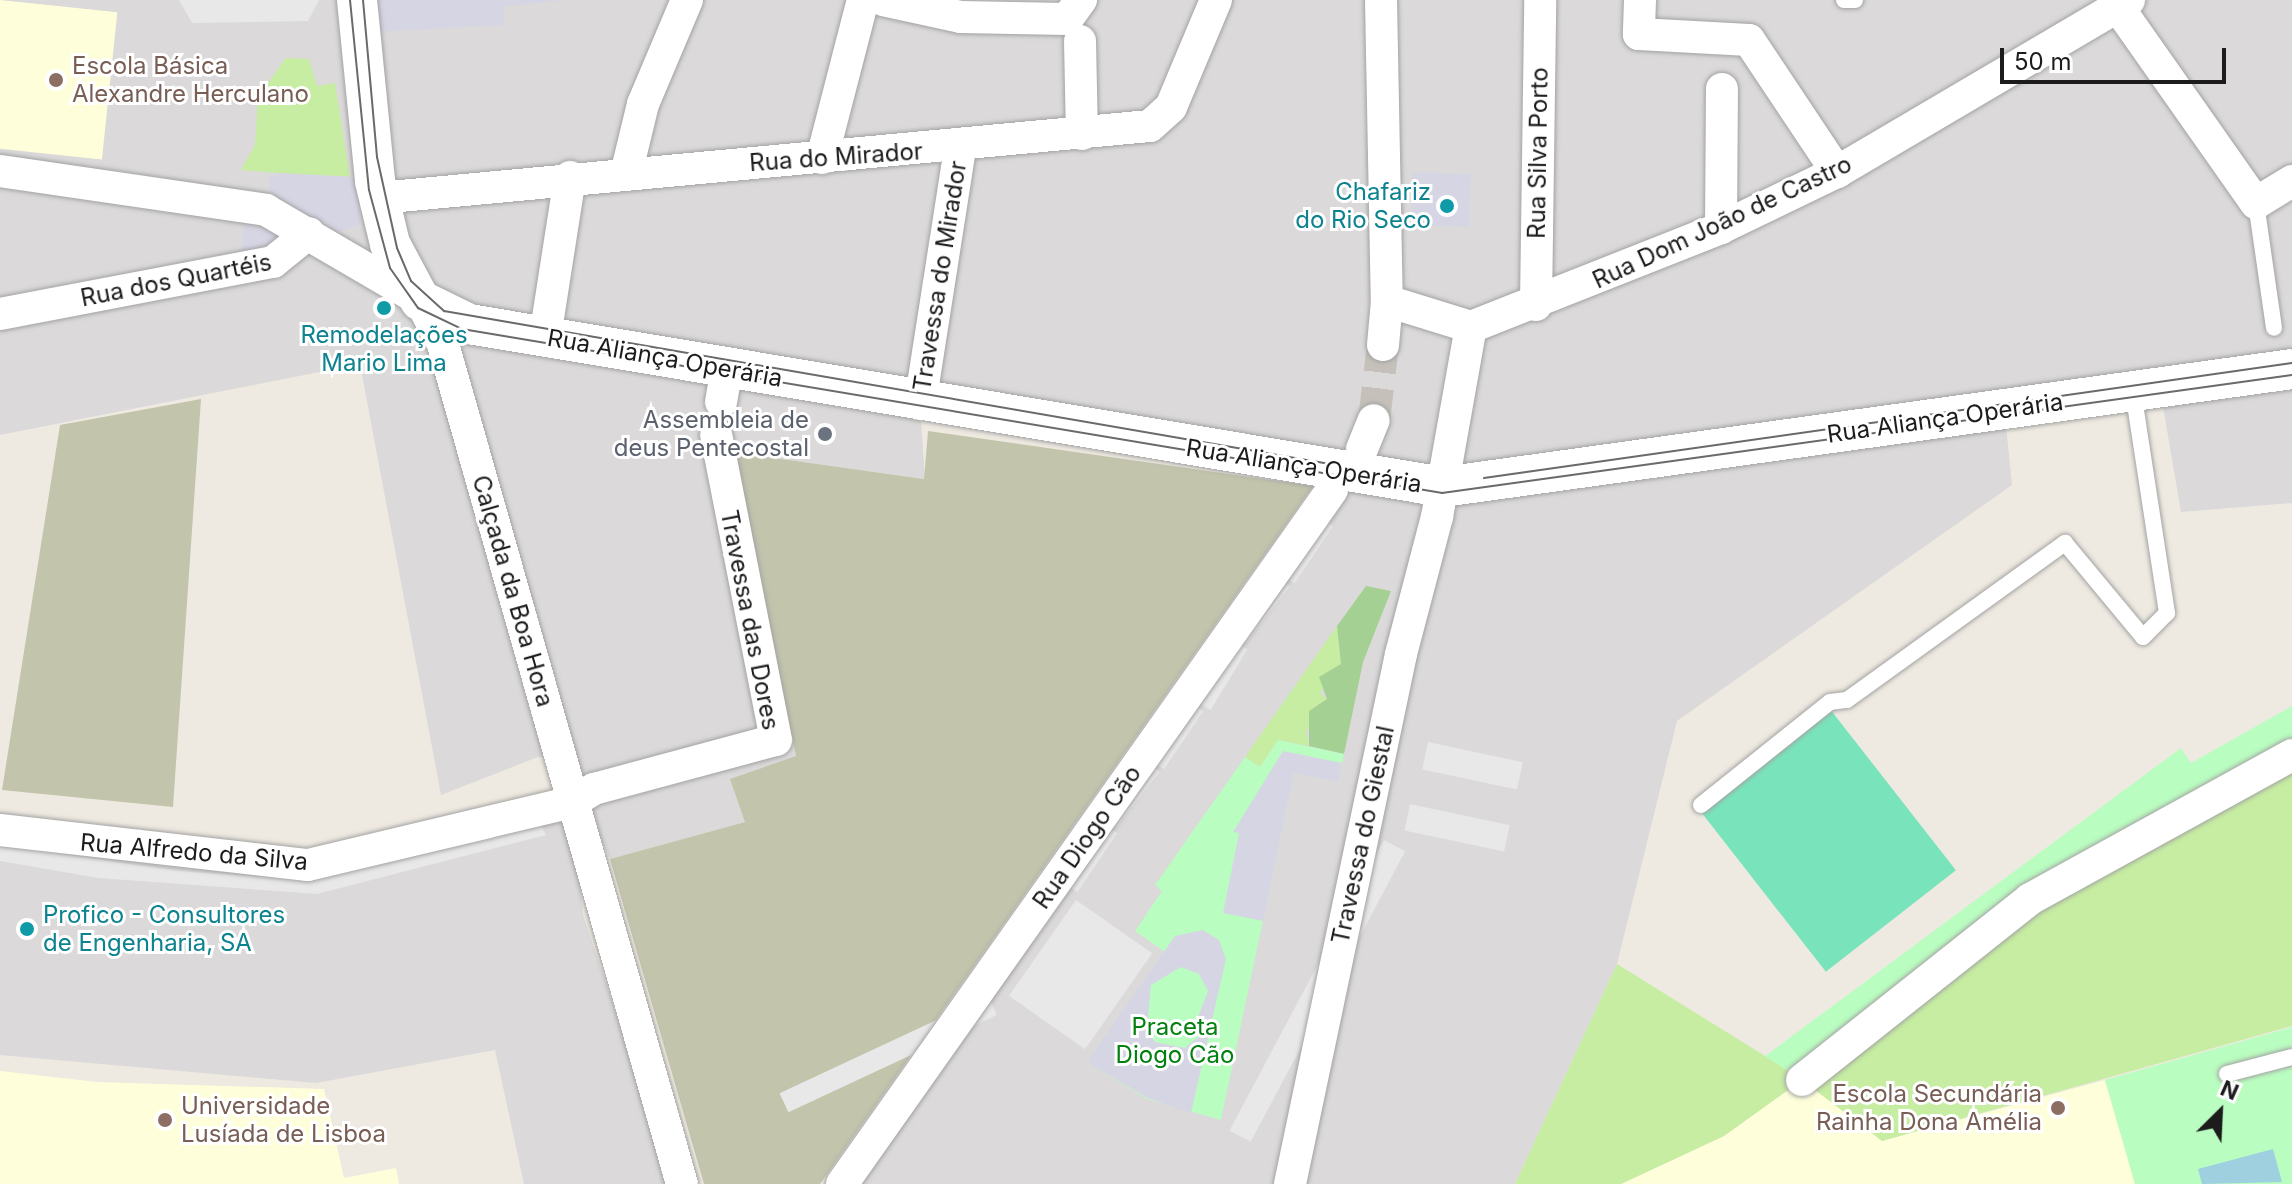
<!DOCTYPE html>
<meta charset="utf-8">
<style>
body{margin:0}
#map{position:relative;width:2292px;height:1184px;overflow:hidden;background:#efeae1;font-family:Inter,sans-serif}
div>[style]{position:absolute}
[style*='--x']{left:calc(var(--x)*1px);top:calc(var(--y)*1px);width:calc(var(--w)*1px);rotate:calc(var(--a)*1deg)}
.residential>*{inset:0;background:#dbd9d9}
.education>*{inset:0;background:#feffda;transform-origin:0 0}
.construction>*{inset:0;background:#c3c4ac}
.grass>*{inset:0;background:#c6eda2}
.forest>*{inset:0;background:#a4d193}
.park>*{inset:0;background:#bafdc0}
.pitch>*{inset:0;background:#79e4bc;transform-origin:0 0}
.parking>*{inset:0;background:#e8e8e8;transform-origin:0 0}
.plaza>*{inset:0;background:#d6d5e4;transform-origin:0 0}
.water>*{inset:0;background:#9ed0e0}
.minor-tunnel>*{height:32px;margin-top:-16px;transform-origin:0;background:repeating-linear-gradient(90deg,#c5c1ba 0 32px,transparent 0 48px)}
.roads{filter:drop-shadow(0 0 2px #a3a3a3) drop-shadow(0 0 2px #a3a3a3)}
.service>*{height:16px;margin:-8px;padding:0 8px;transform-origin:8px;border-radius:8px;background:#fff}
.minor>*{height:32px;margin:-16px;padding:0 16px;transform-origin:16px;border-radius:16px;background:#fff}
.tertiary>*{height:40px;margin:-20px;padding:0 20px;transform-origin:20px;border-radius:20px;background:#fff}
.tram>*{height:2px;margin:-1px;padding:0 1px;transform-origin:1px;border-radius:1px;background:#6a6a6a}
.dots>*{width:22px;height:22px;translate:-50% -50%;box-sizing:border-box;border:4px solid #fff;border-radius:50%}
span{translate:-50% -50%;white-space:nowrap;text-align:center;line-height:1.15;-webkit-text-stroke:6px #fff;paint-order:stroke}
.education-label{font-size:24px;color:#785e54}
.left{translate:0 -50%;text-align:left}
.right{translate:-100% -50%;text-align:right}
.street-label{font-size:24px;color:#1c1c1c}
.culture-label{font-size:24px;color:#0d838f}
.worship-label{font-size:24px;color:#5b616d}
.park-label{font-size:24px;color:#038110}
.north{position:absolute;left:2180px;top:1072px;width:80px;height:80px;-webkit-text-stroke:6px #fff;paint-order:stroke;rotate:24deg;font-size:22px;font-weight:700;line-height:32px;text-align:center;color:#1c1c1c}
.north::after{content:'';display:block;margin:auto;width:28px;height:36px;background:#1c1c1c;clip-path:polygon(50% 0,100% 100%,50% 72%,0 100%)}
.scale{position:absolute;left:2000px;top:48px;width:226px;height:36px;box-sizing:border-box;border:4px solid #1c1c1c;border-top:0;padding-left:10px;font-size:24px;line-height:28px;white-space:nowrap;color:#1c1c1c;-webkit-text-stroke:6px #fff;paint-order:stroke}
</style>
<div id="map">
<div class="residential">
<i style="clip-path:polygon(0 0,2292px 0,2292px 503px,2181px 512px,2160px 389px,2004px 406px,2012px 485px,1677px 721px,1617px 964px,1515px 1184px,842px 1184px,1347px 477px,920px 405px,925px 479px,732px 452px,796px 756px,745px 822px,610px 859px,564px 757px,538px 757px,441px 795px,360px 364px,0 435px)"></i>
<i style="clip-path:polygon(573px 802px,583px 915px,673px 1184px,524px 1184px,495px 1050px,316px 1083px,0 1055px,0 830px,308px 865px)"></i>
</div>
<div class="education">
<i style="left:0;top:0;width:118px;height:148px;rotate:6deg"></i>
<i style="clip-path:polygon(0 1071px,97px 1082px,324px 1089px,344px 1178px,396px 1168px,399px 1184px,0 1184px)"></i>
<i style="clip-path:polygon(1802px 1080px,1882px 1141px,2105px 1080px,2135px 1184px,1621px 1184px,1724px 1136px)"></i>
</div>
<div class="construction">
<i style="clip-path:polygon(201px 399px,173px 807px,2px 790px,60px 425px)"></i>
<i style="clip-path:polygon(928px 431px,1313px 486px,820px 1184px,704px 1184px,610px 859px,745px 822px,730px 779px,796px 756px,731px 452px,924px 479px)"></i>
</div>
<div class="grass">
<i style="clip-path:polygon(286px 58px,309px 59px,317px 86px,335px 83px,350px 179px,241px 170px,255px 145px,258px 97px)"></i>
<i style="clip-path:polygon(1337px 626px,1341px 664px,1320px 693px,1327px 699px,1306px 732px,1309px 746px,1278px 740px,1260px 767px,1245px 757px)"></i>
<i style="clip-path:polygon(2292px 755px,2292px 1026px,1882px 1141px,1802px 1080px,1724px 1136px,1621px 1184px,1515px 1184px,1617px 964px,1802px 1079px,2030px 899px)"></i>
</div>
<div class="forest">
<i style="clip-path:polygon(1366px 586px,1391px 591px,1363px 662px,1344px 754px,1309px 746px,1309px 711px,1327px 699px,1319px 677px,1341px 664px,1337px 626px)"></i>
</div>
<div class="park">
<i style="clip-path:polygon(2292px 706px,2292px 755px,2030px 899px,1802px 1080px,1765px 1056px,2181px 748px,2191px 763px)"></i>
<i style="clip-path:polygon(1278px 740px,1344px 754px,1338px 782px,1294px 773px,1221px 1120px,1147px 1099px,1087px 1062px,1165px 952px,1135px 931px,1162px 891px,1155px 885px,1245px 757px,1260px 767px)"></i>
<i style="clip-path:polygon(2292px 1027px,2292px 1184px,2135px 1184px,2105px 1080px)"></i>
</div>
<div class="pitch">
<i style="left:1826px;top:704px;width:211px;height:165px;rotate:52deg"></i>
</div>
<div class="parking">
<i style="clip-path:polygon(179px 0,319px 0,308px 21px,192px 23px)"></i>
<i style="left:1324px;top:520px;width:11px;height:69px;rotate:34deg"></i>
<i style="left:1281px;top:580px;width:11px;height:72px;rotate:38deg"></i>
<i style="left:1237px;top:643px;width:12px;height:71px;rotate:31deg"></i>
<i style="left:1194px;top:705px;width:11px;height:70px;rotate:34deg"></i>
<i style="left:1428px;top:742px;width:97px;height:28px;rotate:12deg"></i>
<i style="left:1151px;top:765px;width:11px;height:71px;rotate:38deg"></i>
<i style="left:1410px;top:804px;width:102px;height:27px;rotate:12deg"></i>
<i style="clip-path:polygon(539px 821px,546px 835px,317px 894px,98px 878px,0 861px,0 845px,177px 871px,309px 880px)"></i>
<i style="left:1108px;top:827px;width:11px;height:71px;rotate:34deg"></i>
<i style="left:1384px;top:840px;width:24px;height:329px;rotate:28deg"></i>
<i style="left:1076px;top:900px;width:93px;height:117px;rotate:35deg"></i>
<i style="left:988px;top:996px;width:21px;height:230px;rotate:65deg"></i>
</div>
<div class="plaza">
<i style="clip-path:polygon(370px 0,561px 0,503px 7px,504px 25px,372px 32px)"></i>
<i style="left:1413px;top:172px;width:58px;height:53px;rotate:2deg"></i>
<i style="clip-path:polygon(280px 173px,357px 177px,360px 224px,339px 232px,269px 195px,269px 177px)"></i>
<i style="clip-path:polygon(244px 214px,283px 230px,279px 246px,242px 254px)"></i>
<i style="clip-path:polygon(1283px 751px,1342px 763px,1338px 782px,1294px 773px,1263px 921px,1223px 913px,1239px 833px,1233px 832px)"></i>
<i style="clip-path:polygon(evenodd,1203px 930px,1219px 940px,1226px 959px,1191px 1113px,1147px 1098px,1087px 1062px,1175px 936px,1203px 930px,1181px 967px,1199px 974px,1208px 991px,1198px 1017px,1203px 1033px,1185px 1048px,1155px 1042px,1147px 1030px,1151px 985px,1181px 967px)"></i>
</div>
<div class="water">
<i style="clip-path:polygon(2273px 1149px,2282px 1182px,2202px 1184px,2198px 1169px)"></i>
</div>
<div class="minor-tunnel">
<i style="--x:1374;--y:420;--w:76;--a:-83.2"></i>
</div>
<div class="roads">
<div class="service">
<i style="--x:1844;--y:0;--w:11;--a:0"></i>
<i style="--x:2256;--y:203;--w:126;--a:81.8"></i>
<i style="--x:1701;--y:805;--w:165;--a:-38.6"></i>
<i style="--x:1830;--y:702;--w:17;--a:-7"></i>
<i style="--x:1847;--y:700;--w:269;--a:-35.8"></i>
<i style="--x:2065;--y:543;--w:122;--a:50.3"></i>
<i style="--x:2143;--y:637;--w:34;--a:-45"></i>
<i style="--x:2167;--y:613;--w:225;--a:-98.7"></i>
<i style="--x:2227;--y:1074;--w:67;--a:-14.7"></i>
</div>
<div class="minor">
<i style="--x:883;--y:0;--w:79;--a:12.4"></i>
<i style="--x:960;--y:17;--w:107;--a:1.1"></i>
<i style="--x:1067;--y:19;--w:24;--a:-54"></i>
<i style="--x:1381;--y:0;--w:301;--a:88.9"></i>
<i style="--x:1387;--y:301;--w:88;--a:17.2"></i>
<i style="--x:1640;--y:0;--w:34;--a:92"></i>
<i style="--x:1639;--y:34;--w:110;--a:3.1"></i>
<i style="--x:1749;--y:40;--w:159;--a:56.3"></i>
<i style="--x:2118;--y:7;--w:240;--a:54.9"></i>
<i style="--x:2256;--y:203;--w:42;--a:-31.4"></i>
<i style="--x:1080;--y:41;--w:93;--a:88.8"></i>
<i style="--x:822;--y:158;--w:163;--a:-75.5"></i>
<i style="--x:627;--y:170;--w:68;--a:-76.4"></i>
<i style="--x:643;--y:104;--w:113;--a:-67.1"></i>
<i style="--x:0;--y:171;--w:269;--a:8.3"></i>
<i style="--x:266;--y:210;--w:178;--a:30.3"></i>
<i style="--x:420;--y:300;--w:50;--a:62.4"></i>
<i style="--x:443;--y:344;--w:873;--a:74.12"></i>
<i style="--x:379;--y:198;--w:774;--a:-5.34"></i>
<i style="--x:1150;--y:126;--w:28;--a:-42"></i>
<i style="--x:1171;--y:107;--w:116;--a:-67.2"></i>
<i style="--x:1721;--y:228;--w:139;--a:-89.6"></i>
<i style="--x:1536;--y:305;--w:305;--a:-89.2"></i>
<i style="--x:0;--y:314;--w:278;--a:-10.8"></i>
<i style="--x:273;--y:262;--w:46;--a:-38.9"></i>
<i style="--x:1471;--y:327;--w:269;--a:-21.6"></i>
<i style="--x:1721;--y:228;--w:129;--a:-25.8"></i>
<i style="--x:1837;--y:172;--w:339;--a:-30.5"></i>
<i style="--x:545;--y:337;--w:162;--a:-81.1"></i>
<i style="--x:1383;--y:345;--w:44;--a:-84.8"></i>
<i style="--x:721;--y:402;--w:35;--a:-80"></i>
<i style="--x:920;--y:404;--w:259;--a:-81.1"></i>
<i style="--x:1362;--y:449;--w:31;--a:-68"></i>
<i style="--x:0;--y:830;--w:310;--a:6.5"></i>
<i style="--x:308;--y:865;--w:272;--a:-13.4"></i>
<i style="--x:573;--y:802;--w:25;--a:-32"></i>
<i style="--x:594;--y:789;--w:188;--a:-15.1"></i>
<i style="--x:776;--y:740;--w:311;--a:-101.1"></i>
<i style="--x:1802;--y:1080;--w:291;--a:-38.4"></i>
<i style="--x:2030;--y:899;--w:299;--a:-28.8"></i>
<i style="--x:842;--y:1184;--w:850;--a:-54.78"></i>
<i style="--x:1290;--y:1184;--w:541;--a:-78.17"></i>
<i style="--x:1401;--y:654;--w:142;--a:-75.3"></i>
<i style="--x:1437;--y:517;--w:193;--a:-79.9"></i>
</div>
<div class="tertiary">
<i style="--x:357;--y:0;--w:182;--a:84.3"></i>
<i style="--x:375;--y:181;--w:65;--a:76.6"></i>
<i style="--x:390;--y:244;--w:64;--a:61.8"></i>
<i style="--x:420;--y:300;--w:55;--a:26.1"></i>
<i style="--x:469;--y:324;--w:988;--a:9.5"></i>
<i style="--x:1443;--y:487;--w:857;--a:-7.91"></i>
</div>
</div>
<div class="tram">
<i style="--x:350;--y:0;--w:191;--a:84.3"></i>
<i style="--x:369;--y:190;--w:81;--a:74.9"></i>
<i style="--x:390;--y:268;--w:49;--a:55"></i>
<i style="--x:418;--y:308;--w:49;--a:25.5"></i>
<i style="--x:462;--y:329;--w:994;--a:9.5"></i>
<i style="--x:1442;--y:493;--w:858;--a:-7.9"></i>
<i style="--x:363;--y:0;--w:158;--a:84.9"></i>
<i style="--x:377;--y:157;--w:93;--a:77.6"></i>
<i style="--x:397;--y:248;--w:36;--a:67"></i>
<i style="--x:411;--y:281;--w:45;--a:42.3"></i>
<i style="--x:444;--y:311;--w:899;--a:9.8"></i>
<i style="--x:1484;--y:478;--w:816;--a:-8.1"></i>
</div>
<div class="dots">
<i style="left:56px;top:80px;background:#8d6e63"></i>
<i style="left:1447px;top:206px;background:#0f9aa8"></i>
<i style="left:384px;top:308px;background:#0f9aa8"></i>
<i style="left:825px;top:434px;background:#6b7280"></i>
<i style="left:27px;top:929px;background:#0f9aa8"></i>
<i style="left:2058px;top:1108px;background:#8d6e63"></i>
<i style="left:165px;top:1120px;background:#8d6e63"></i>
</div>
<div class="education-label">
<span class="left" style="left:72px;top:80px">Escola Básica<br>Alexandre Herculano</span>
<span class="right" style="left:2042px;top:1108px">Escola Secundária<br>Rainha Dona Amélia</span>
<span class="left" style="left:181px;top:1120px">Universidade<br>Lusíada de Lisboa</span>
</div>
<div class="street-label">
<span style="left:1538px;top:153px;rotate:-89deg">Rua Silva Porto</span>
<span style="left:836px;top:157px;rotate:-4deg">Rua do Mirador</span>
<span style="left:1722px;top:222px;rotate:-25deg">Rua Dom João de Castro</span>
<span style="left:940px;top:276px;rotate:-81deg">Travessa do Mirador</span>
<span style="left:176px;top:280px;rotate:-11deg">Rua dos Quartéis</span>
<span style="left:665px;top:358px;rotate:10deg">Rua Aliança Operária</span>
<span style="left:1945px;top:418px;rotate:-8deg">Rua Aliança Operária</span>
<span style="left:1304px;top:466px;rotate:9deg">Rua Aliança Operária</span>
<span style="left:513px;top:591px;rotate:74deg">Calçada da Boa Hora</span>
<span style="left:750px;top:620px;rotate:79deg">Travessa das Dores</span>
<span style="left:1363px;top:835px;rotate:-78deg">Travessa do Giestal</span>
<span style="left:1087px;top:837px;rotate:-55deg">Rua Diogo Cão</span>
<span style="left:194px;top:852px;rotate:5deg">Rua Alfredo da Silva</span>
</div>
<div class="culture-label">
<span class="right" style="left:1431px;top:206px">Chafariz<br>do Rio Seco</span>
<span style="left:384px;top:349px">Remodelações<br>Mario Lima</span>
<span class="left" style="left:43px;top:929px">Profico - Consultores<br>de Engenharia, SA</span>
</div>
<div class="worship-label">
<span class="right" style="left:809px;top:434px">Assembleia de<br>deus Pentecostal</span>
</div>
<div class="park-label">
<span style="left:1175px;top:1041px">Praceta<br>Diogo Cão</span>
</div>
<div class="north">N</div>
<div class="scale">50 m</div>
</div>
